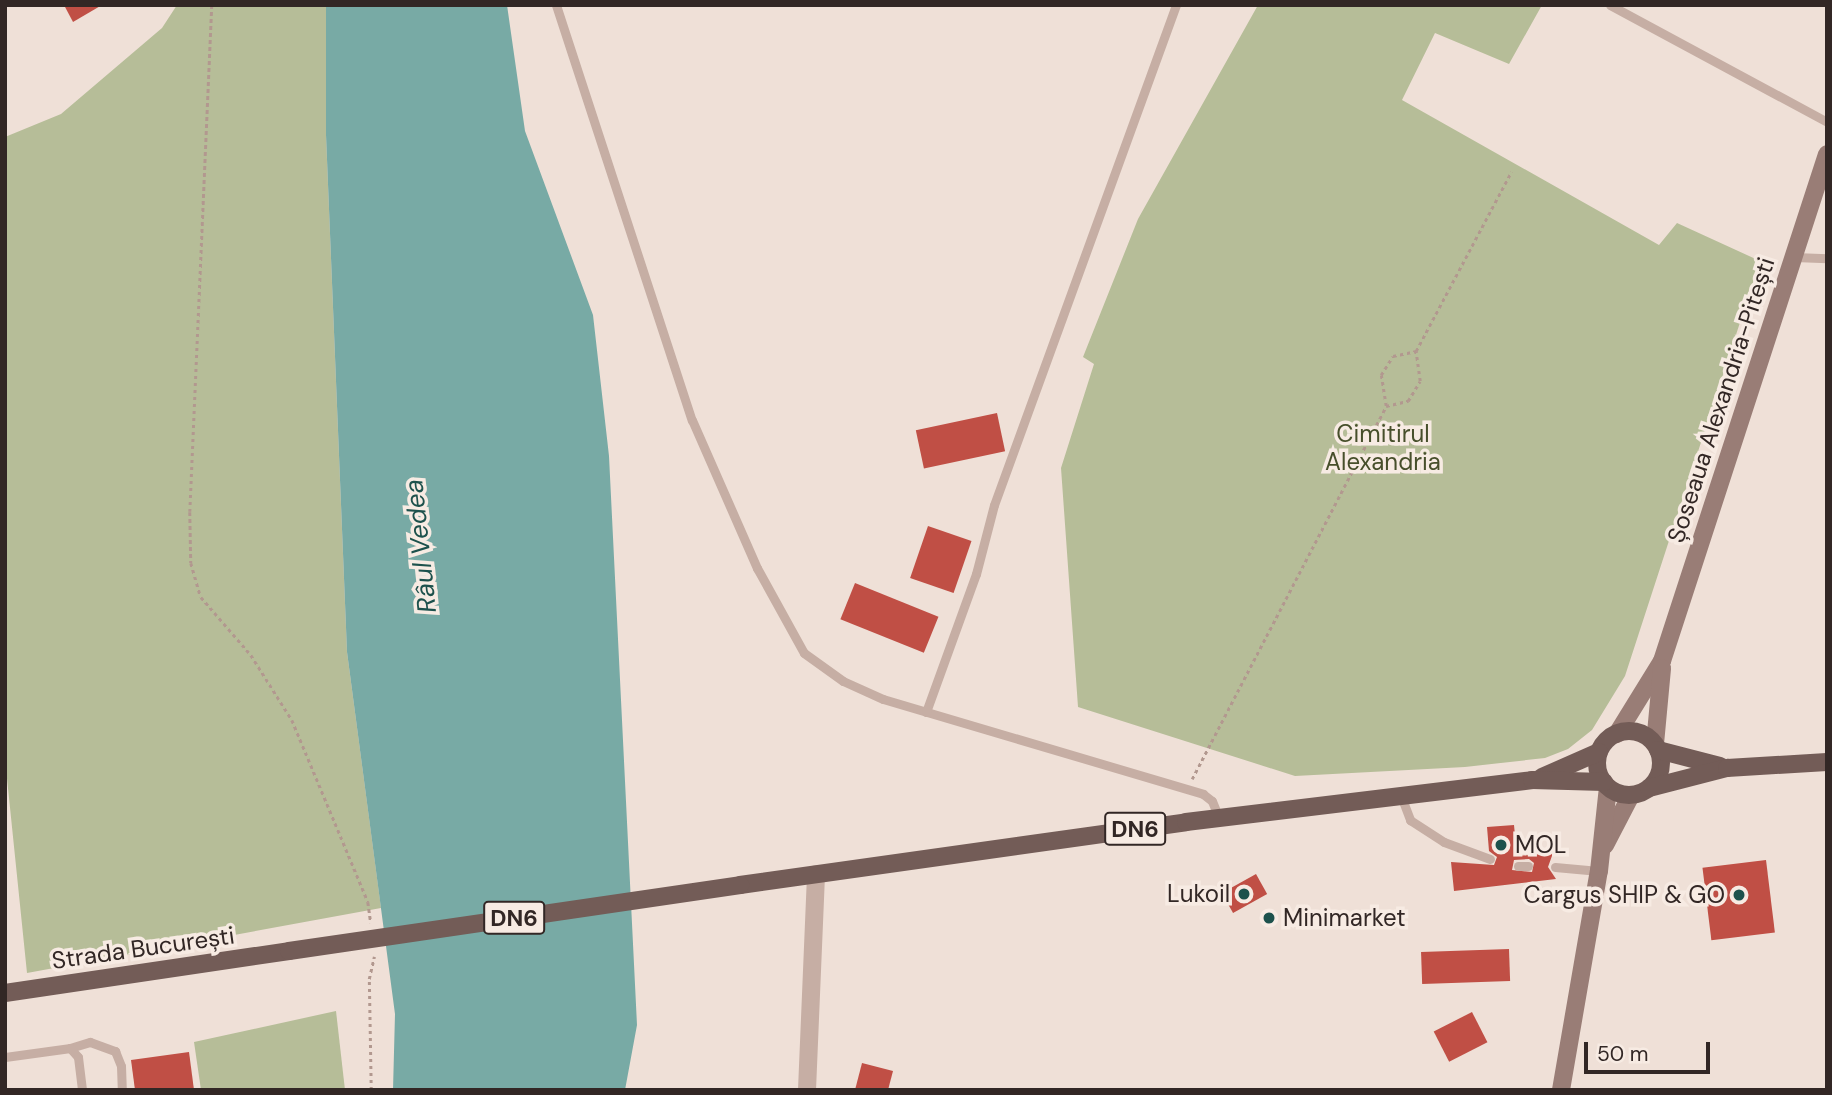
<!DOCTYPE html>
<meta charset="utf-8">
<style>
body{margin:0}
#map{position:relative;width:1832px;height:1095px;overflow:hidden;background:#efe0d7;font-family:"DM Sans",sans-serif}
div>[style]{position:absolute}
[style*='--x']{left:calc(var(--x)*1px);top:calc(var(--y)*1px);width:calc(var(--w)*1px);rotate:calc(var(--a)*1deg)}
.green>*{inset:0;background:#b6bd98}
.water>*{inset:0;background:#78aaa5}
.building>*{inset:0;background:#c04f45;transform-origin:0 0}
.path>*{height:2.5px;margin-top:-1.25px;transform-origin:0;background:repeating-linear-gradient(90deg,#b2988f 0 3.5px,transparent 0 7px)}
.lane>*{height:9px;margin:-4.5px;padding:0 4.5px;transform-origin:4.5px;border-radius:4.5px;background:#c6aea4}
.street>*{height:18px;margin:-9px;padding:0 9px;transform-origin:9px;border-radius:9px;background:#c6aea4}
.secondary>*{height:18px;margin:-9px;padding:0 9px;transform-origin:9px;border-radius:9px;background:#997d76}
.primary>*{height:18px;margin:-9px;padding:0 9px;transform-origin:9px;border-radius:9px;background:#735c57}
.primary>.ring{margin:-9px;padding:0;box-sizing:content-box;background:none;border:18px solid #735c57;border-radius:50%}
.primary-bridge>*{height:18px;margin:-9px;padding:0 9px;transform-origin:9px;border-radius:9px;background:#735c57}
.dots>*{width:19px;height:19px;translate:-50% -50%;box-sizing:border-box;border:4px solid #f7ebe3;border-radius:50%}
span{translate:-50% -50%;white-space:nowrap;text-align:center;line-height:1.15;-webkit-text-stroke:7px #f7ebe3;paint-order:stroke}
.shield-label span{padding:2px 5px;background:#f7ebe3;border:2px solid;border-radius:5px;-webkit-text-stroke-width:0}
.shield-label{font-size:23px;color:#322725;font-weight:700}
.street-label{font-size:24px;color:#322725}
.park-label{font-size:24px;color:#474f2b}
.poi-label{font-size:24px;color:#322725}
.left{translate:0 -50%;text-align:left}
.right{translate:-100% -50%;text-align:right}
.water-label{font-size:26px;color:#1d514c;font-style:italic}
.frame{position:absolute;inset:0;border:7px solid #322725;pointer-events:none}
.scale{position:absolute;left:1584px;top:1042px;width:126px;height:32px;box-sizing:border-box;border:4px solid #322725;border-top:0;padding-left:9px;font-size:21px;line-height:24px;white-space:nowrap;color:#322725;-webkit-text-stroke:5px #f7ebe3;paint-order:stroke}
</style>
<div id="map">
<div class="green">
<i style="clip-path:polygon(177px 5px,326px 5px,326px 135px,347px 652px,381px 908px,27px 973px,5px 759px,5px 137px,61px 114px,162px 28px)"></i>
<i style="clip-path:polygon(1258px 5px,1542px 5px,1509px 64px,1435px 33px,1402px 100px,1659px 245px,1677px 223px,1760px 261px,1625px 676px,1592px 730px,1568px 749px,1545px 758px,1465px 767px,1295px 776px,1078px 707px,1061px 468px,1094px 364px,1083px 357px,1138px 219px)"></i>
<i style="clip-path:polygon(336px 1011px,345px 1090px,201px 1090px,194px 1042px)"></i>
</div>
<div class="water">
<i style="clip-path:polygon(326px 5px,507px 5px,525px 131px,593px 315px,609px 456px,637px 1025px,625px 1090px,393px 1090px,395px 1014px,347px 652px,326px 135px)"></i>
</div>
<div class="building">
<i style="clip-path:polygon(64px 5px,102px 5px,73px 22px)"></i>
<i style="left:997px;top:413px;width:39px;height:83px;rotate:78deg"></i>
<i style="left:928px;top:526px;width:46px;height:55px;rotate:19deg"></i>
<i style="left:855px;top:583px;width:90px;height:39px;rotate:22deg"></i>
<i style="clip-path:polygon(evenodd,1514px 825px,1517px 856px,1553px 853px,1548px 867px,1556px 879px,1454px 891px,1451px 862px,1494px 865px,1497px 857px,1489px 851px,1487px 827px,1514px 825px,1529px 859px,1534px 863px,1532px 872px,1512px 870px,1514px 860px,1529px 859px)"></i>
<i style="left:1766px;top:860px;width:73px;height:64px;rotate:83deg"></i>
<i style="left:1256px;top:874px;width:23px;height:39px;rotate:61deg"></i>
<i style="left:1509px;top:949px;width:32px;height:88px;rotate:88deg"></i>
<i style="left:1472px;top:1012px;width:34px;height:43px;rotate:63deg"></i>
<i style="clip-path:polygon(189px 1052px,194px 1090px,135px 1090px,131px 1060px)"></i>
<i style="clip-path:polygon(862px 1063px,893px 1071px,888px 1090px,855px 1090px)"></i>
</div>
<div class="path">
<i style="--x:212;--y:5;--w:507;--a:92.48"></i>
<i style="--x:190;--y:512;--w:51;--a:88.9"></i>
<i style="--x:191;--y:563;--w:35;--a:74"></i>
<i style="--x:201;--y:597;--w:77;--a:49.2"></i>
<i style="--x:251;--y:655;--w:77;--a:57.8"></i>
<i style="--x:292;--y:720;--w:197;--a:67.3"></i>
<i style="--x:368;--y:902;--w:21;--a:82"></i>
<i style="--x:1386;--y:406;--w:23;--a:-13"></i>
<i style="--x:1408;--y:401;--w:23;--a:-59"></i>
<i style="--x:1420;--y:381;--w:30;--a:-98"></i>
<i style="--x:1416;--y:351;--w:203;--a:-62"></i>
<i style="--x:1192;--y:779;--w:420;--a:-62.5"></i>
<i style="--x:1386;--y:406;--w:31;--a:-99"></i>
<i style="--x:1381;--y:375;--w:22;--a:-58"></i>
<i style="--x:1393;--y:356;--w:24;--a:-12"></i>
<i style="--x:371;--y:1090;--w:111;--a:-91"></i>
<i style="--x:369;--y:979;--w:23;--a:-77"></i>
</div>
<div class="lane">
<i style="--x:556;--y:5;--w:437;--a:71.9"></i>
<i style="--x:692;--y:420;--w:162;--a:66.3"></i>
<i style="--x:757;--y:568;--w:97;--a:61.1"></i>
<i style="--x:804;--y:653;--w:48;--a:35.7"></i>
<i style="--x:843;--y:681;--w:44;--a:24.2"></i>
<i style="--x:883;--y:699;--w:334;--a:16.5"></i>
<i style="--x:1203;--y:794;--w:11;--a:38"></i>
<i style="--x:1212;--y:801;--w:18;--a:68"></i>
<i style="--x:1610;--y:5;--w:247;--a:28.3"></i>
<i style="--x:1794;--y:257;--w:33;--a:2"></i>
<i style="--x:926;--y:712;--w:147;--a:-70.1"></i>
<i style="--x:976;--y:574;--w:71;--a:-75.4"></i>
<i style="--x:994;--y:505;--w:532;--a:-70"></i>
<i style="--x:1401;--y:796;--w:26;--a:69"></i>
<i style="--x:1410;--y:820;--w:40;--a:32.9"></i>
<i style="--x:1444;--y:842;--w:49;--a:20.3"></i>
<i style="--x:1518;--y:866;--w:10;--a:0"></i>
<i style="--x:1555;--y:867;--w:44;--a:5.2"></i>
<i style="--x:70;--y:1048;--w:21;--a:-17"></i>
<i style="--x:90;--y:1042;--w:27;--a:20"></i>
<i style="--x:115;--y:1051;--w:16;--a:68"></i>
<i style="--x:121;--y:1066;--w:24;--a:88"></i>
<i style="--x:5;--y:1057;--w:66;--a:-7.9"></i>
<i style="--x:70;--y:1048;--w:12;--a:48"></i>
<i style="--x:78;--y:1057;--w:33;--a:83"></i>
</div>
<div class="street">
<i style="--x:807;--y:1090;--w:216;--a:-87.6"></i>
</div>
<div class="secondary">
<i style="--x:1617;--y:734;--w:86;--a:-58.3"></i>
<i style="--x:1662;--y:661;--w:533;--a:-71.97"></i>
<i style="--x:1655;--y:744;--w:76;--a:-84.7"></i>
<i style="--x:1605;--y:845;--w:56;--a:-62.5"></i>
<i style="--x:1561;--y:1090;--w:222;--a:-80.2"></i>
<i style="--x:1599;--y:871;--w:84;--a:-83.9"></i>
</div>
<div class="primary">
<i class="ring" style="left:1597px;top:731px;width:46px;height:46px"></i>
<i style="--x:1658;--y:750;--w:64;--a:14.5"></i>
<i style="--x:1542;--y:777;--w:62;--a:-23.7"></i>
<i style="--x:1649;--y:788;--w:81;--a:-14.4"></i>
<i style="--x:1727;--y:768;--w:100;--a:-3.4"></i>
<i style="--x:740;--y:885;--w:450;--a:-8"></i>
<i style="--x:1186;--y:822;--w:349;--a:-6.9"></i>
<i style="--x:1532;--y:780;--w:72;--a:1.6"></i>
<i style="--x:5;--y:993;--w:287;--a:-8.4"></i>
</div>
<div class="primary-bridge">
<i style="--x:289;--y:951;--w:456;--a:-8.3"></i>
</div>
<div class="dots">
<i style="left:1501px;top:845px;background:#1d514c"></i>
<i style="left:1244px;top:894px;background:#1d514c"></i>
<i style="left:1739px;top:895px;background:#1d514c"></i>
<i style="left:1269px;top:918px;background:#1d514c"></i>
</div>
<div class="shield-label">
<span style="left:1135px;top:829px">DN6</span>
<span style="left:514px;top:918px">DN6</span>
</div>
<div class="street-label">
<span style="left:1721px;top:400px;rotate:-72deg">Șoseaua Alexandria-Pitești</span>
<span style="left:143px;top:948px;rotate:-8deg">Strada București</span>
</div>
<div class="park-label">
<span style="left:1383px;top:448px">Cimitirul<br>Alexandria</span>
</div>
<div class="poi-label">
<span class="left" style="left:1515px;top:845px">MOL</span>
<span class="right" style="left:1230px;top:894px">Lukoil</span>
<span class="right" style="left:1725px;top:895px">Cargus SHIP &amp; GO</span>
<span class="left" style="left:1283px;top:918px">Minimarket</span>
</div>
<div class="water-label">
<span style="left:421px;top:546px;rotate:-96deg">Râul Vedea</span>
</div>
<div class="frame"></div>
<div class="scale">50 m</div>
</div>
